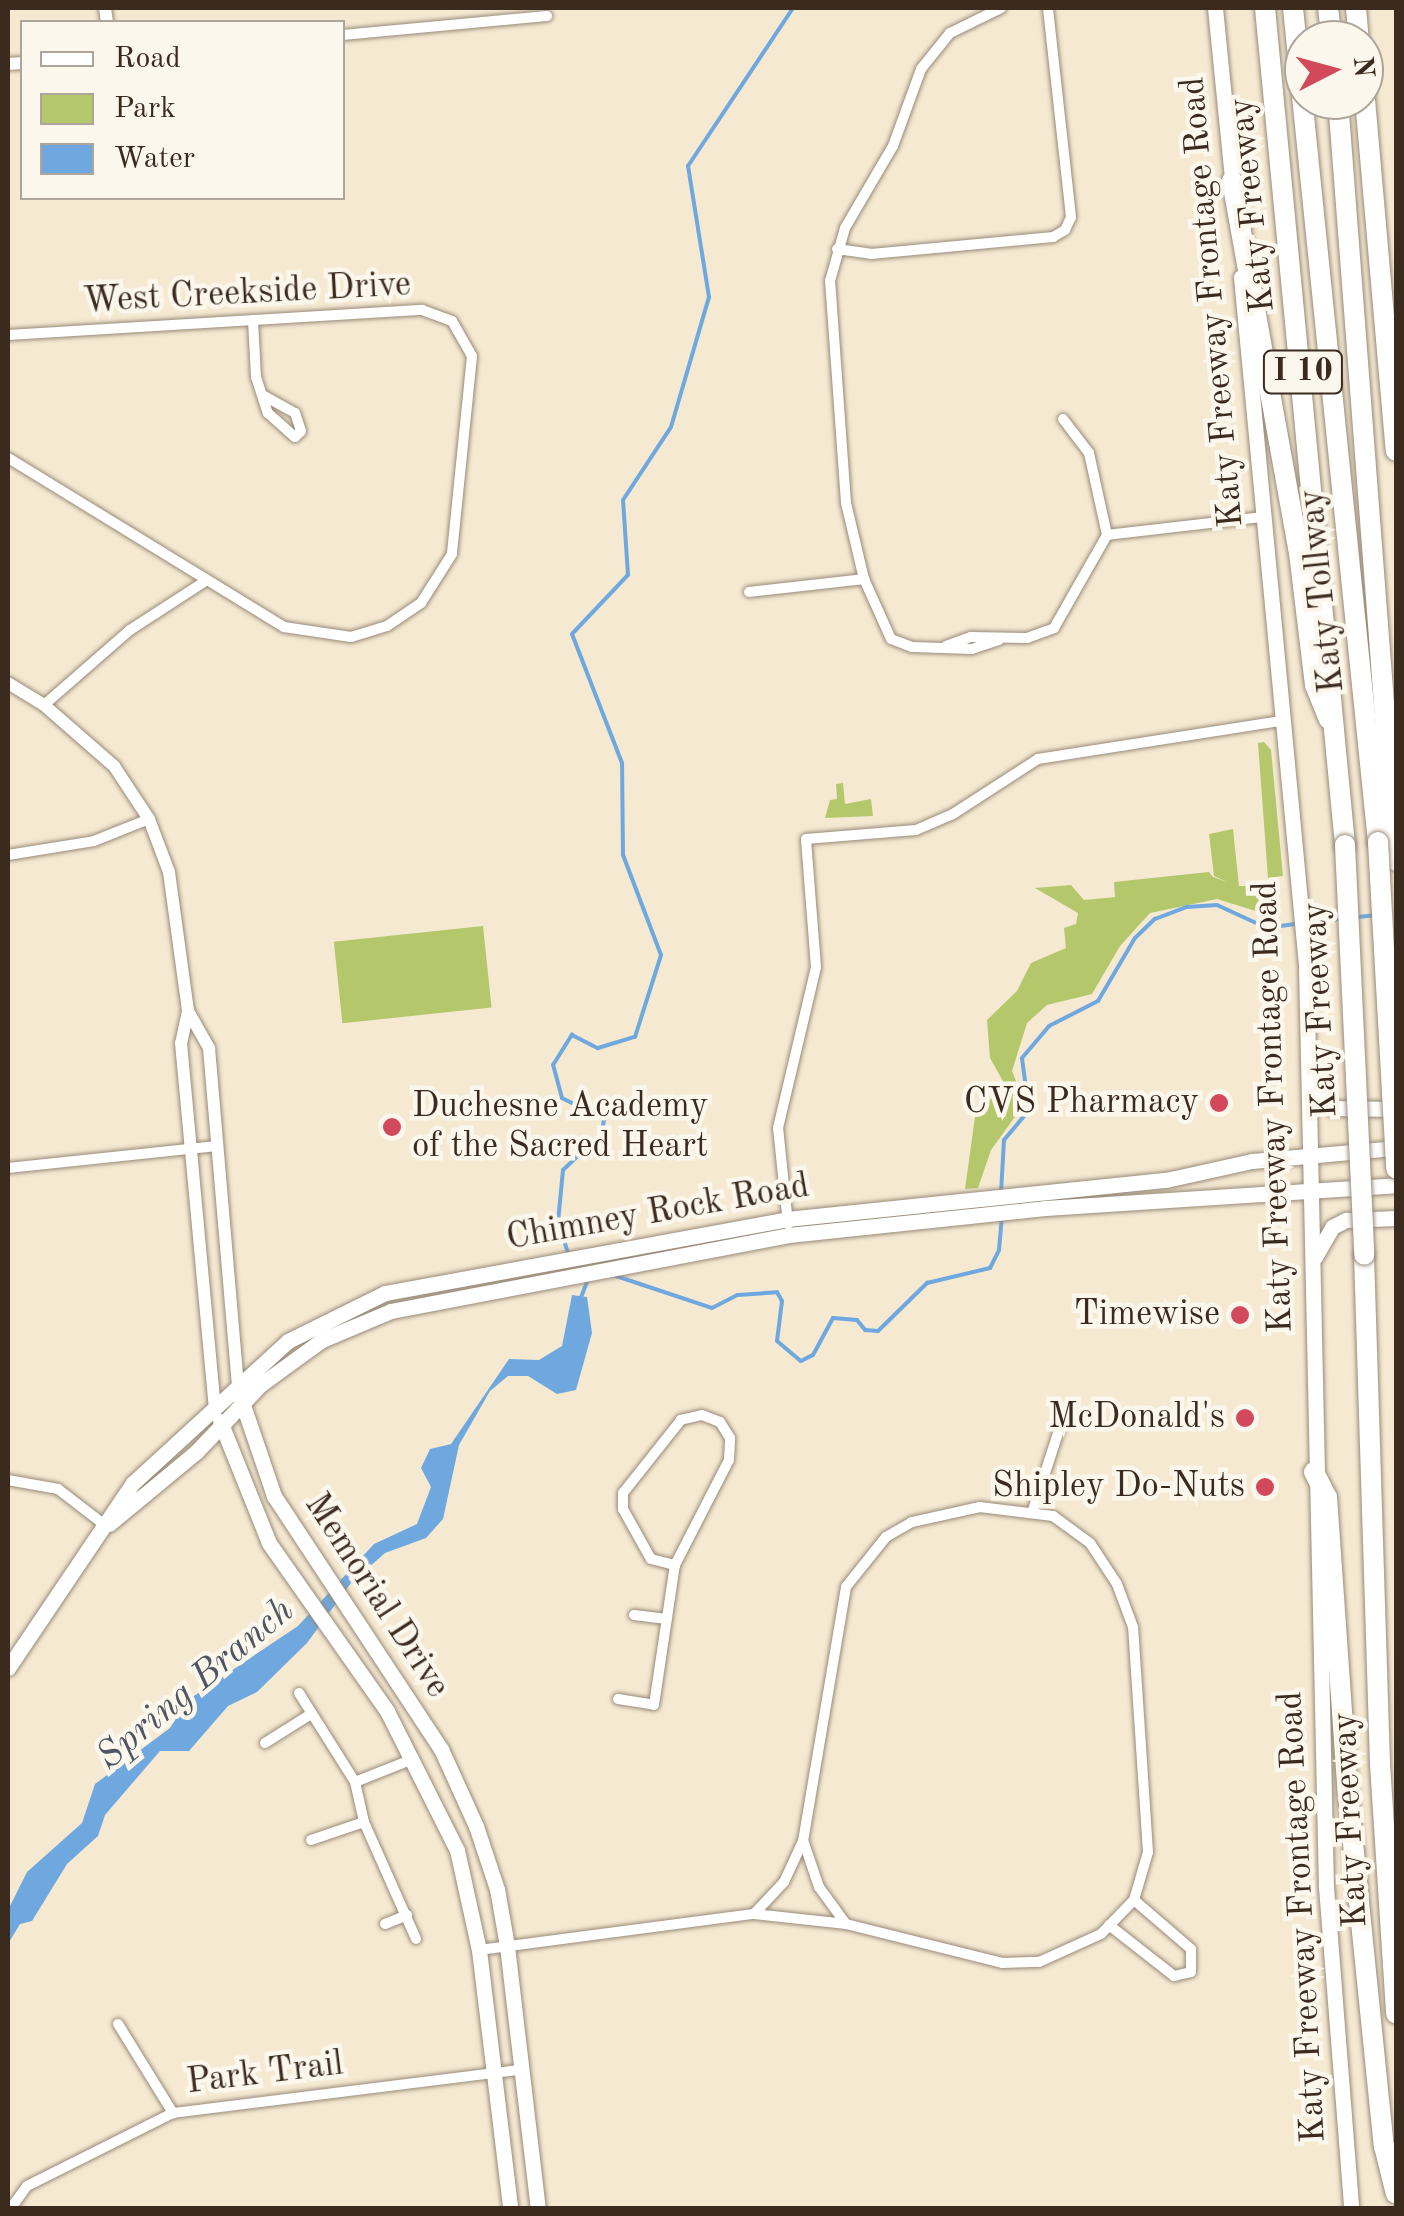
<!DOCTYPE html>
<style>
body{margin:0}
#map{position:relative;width:1404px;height:2216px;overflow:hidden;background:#f5e9d2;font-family:"Old Standard TT",serif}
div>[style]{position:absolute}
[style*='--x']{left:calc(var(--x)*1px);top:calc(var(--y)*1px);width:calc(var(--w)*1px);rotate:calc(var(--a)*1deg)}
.green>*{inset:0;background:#b5c76b;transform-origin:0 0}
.water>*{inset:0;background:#6fa8df}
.stream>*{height:4px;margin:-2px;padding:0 2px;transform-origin:2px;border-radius:2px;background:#6fa8df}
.roads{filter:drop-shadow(0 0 2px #988a78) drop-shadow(0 0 2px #988a78)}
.minor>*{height:10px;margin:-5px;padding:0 5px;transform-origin:5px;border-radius:5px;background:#fff}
.tertiary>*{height:12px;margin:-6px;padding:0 6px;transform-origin:6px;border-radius:6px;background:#fff}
.secondary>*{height:15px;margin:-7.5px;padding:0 7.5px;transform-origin:7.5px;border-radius:7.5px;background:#fff}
.motorway>*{height:20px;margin:-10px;padding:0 10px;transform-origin:10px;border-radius:10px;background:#fff}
.bridges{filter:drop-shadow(0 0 2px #988a78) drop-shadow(0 0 2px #988a78)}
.motorway-bridge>*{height:20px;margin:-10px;padding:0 10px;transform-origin:10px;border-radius:10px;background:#fff}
.dots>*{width:28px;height:28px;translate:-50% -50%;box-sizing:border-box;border:5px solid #fbf7ec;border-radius:50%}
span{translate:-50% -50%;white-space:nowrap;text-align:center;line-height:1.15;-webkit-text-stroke:9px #fbf7ec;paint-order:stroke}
.shield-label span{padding:2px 8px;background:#fbf7ec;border:2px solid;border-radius:8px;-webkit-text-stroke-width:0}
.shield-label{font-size:32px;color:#3b2a1e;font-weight:700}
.street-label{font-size:35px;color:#3b2a1e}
.poi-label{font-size:35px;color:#3b2a1e}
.right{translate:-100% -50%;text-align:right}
.left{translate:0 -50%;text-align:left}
.water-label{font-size:38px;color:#4d5662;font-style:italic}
.frame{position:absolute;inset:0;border:10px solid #3b2a1e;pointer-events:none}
.legend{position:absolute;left:20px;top:20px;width:325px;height:180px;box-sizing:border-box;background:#fbf7ec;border:2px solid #aea59a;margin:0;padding:12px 18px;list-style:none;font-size:30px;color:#3b2a1e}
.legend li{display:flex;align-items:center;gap:20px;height:50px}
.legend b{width:50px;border:2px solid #aea59a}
.north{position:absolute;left:1284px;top:20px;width:100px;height:100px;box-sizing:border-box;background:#fbf7ec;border:2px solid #aea59a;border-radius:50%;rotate:84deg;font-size:28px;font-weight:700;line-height:40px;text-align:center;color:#3b2a1e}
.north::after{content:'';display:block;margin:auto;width:35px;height:45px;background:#d1495b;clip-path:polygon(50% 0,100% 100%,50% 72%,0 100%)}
</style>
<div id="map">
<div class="green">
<i style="clip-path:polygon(1264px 742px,1271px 750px,1283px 876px,1268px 878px,1258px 743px)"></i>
<i style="clip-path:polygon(843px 783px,845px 804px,871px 799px,873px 816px,825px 818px,830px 800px,837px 799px,836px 784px)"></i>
<i style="clip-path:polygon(1233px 829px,1239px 886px,1260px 886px,1262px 913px,1217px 899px,1150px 913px,1120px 946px,1092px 994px,1047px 1005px,1027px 1023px,1012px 1071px,1025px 1103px,991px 1150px,978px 1188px,965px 1189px,975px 1117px,1004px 1083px,990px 1058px,987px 1020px,1017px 991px,1031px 963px,1066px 948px,1064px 928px,1076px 924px,1078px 913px,1035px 888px,1071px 885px,1084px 900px,1115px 897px,1114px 882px,1209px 872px,1213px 877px,1227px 882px,1214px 876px,1209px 834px)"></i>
<i style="left:483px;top:926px;width:82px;height:150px;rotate:84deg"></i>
</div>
<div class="water">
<i style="clip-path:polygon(572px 1295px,587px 1297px,592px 1333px,576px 1390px,557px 1394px,528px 1376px,508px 1376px,490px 1391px,459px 1445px,443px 1519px,426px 1538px,385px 1553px,351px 1583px,307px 1643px,257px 1692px,228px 1706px,189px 1751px,160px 1751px,105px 1815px,98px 1836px,67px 1864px,32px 1921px,20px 1924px,8px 1944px,8px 1910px,27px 1872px,82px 1823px,95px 1784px,170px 1728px,188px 1700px,298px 1626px,374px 1544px,417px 1524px,431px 1487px,421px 1468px,430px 1449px,451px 1444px,509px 1359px,539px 1360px,562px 1346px)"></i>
</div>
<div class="stream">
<i style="--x:1357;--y:917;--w:20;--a:-6"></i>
<i style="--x:1307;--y:923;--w:35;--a:-7"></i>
<i style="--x:1001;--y:1193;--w:53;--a:-86.8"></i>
<i style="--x:1004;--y:1140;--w:39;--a:-50"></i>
<i style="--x:1029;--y:1110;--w:52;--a:-97.7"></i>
<i style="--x:1022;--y:1058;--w:42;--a:-49.8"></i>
<i style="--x:1049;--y:1026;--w:55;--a:-27"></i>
<i style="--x:1098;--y:1001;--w:73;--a:-59.6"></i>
<i style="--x:1135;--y:938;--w:28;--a:-44"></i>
<i style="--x:1155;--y:919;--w:34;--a:-21"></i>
<i style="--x:1187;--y:907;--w:30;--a:-4"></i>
<i style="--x:1217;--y:905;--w:55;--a:24.7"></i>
<i style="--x:1267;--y:928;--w:30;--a:-8"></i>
<i style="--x:569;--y:1256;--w:36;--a:-108"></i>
<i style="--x:558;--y:1222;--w:52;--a:-84.5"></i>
<i style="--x:563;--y:1170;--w:54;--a:-43.5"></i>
<i style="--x:602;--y:1133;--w:14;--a:-82"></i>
<i style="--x:604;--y:1119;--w:47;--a:-153.4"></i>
<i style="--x:562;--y:1098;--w:34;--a:-105"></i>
<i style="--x:553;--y:1065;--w:36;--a:-58"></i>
<i style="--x:572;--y:1035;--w:29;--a:27"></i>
<i style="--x:598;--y:1048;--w:39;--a:-17"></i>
<i style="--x:635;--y:1037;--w:86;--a:-72.4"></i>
<i style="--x:661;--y:955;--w:107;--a:-110.8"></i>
<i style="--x:623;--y:855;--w:92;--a:-90.6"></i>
<i style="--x:622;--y:763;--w:138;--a:-111.2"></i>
<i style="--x:572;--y:634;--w:81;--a:-46.5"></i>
<i style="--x:628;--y:575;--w:75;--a:-93.8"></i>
<i style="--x:623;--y:500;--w:87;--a:-56.7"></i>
<i style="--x:671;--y:427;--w:135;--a:-73.7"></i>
<i style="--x:709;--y:297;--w:133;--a:-99.1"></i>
<i style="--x:688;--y:166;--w:190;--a:-56.4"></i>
<i style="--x:613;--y:1275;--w:104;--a:18.4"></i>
<i style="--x:712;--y:1308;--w:29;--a:-27"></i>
<i style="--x:738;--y:1295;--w:39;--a:-4"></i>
<i style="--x:777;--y:1292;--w:10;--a:61"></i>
<i style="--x:782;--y:1301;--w:40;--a:97.1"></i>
<i style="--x:777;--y:1341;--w:31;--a:40"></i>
<i style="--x:801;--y:1361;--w:13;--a:-27"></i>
<i style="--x:813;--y:1355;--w:42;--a:-61.6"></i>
<i style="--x:833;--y:1318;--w:24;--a:5"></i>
<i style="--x:857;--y:1320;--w:13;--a:51"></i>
<i style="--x:865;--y:1330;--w:13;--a:4"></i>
<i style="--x:878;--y:1331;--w:69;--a:-44.4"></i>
<i style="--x:927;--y:1283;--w:65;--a:-13.4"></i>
<i style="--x:990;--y:1268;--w:20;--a:-63"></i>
<i style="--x:999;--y:1250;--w:33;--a:-85"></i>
<i style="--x:580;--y:1300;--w:25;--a:-69"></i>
</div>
<div class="roads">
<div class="minor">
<i style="--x:342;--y:35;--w:206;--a:-5.3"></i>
<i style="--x:837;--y:249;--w:34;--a:8"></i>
<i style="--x:871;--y:254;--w:183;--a:-5.3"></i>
<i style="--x:1053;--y:237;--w:14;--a:-30"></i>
<i style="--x:1065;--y:230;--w:14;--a:-65"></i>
<i style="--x:1071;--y:217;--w:210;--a:-96.3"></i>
<i style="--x:253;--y:320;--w:57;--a:87"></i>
<i style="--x:256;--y:377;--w:38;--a:72"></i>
<i style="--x:268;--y:413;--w:36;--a:42"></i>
<i style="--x:295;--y:437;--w:8;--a:-45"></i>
<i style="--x:301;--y:431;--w:19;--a:-108"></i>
<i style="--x:295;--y:413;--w:37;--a:-151"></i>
<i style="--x:8;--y:335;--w:415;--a:-3.5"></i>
<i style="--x:422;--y:310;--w:32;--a:20"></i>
<i style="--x:452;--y:321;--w:40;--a:60.3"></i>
<i style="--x:472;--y:356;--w:199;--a:95.8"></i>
<i style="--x:452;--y:554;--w:58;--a:122.3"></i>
<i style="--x:421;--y:603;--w:41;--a:145.9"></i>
<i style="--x:387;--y:626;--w:38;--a:163"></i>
<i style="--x:351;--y:637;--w:68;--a:-171.5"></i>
<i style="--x:284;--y:627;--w:324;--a:-148.5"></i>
<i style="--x:1063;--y:419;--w:43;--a:52.6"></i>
<i style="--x:1089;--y:453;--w:84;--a:77.6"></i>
<i style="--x:1107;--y:535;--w:157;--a:-6.6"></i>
<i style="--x:749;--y:592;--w:116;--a:-6.4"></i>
<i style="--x:999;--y:640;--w:28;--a:162"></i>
<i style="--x:972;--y:649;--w:60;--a:-178.1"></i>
<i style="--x:912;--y:647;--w:22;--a:-159"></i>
<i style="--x:891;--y:639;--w:66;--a:-114.2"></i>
<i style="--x:864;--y:579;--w:78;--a:-103.3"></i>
<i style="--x:846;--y:503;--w:223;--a:-94.1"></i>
<i style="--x:830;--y:281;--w:55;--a:-74.2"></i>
<i style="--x:845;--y:228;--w:95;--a:-59.7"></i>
<i style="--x:893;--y:146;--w:82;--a:-70"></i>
<i style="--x:921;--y:69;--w:46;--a:-51.1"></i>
<i style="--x:950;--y:33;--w:57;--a:-26.1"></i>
<i style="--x:946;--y:646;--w:27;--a:-20"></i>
<i style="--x:971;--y:637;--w:56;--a:1"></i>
<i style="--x:1027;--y:638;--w:29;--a:-20"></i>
<i style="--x:1054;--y:628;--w:107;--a:-60.3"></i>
<i style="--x:44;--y:705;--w:114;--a:-41.1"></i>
<i style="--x:130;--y:630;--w:88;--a:-33"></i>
<i style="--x:8;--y:855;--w:87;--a:-9.2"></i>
<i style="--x:94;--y:841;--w:59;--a:-21.8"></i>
<i style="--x:8;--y:1168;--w:210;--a:-6"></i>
<i style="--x:788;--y:1224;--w:97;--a:-95.9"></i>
<i style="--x:778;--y:1128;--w:165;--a:-76.7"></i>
<i style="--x:816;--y:967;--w:128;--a:-94.5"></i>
<i style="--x:806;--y:839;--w:110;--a:-4.7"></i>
<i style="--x:916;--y:830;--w:40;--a:-23.4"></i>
<i style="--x:953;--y:814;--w:101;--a:-32.9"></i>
<i style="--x:1038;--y:759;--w:246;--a:-8.9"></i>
<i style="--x:8;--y:1480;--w:51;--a:10.2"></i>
<i style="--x:58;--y:1489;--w:61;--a:37.6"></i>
<i style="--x:1033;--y:1510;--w:94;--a:-72"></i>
<i style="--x:634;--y:1615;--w:33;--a:7"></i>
<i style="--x:299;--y:1693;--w:105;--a:57.8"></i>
<i style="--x:355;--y:1782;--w:41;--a:77.3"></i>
<i style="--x:364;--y:1822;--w:128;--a:66"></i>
<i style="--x:618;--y:1699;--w:36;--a:9"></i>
<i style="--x:654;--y:1705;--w:142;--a:-81.5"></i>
<i style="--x:675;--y:1565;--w:118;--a:-62.8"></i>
<i style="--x:729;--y:1460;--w:22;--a:-87"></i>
<i style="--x:730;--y:1438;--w:19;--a:-122"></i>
<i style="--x:720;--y:1422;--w:19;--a:-159"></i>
<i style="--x:702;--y:1415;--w:22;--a:167"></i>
<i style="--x:681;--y:1420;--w:93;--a:128.5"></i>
<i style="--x:623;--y:1493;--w:16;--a:90"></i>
<i style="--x:623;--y:1509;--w:57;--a:60.8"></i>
<i style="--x:651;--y:1559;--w:25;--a:14"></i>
<i style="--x:265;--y:1743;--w:54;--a:-32.2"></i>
<i style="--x:355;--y:1782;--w:62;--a:-21.6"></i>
<i style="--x:311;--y:1840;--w:56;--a:-18.8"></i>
<i style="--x:754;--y:1914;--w:44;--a:-46.8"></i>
<i style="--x:784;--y:1882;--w:45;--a:-65.1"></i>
<i style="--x:385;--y:1924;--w:24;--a:-22"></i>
<i style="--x:1109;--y:1925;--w:83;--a:38.1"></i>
<i style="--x:1174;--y:1976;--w:17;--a:-13"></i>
<i style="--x:1191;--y:1972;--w:23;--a:-90"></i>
<i style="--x:1191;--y:1949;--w:75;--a:-139.3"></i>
<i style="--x:479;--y:1950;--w:277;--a:-7.5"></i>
<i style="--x:754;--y:1914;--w:93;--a:6.2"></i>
<i style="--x:846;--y:1924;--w:161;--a:14"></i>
<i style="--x:1002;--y:1963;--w:37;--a:-2"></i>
<i style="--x:1039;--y:1962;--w:68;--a:-24.3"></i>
<i style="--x:1101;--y:1934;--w:47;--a:-45.9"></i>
<i style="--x:1134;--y:1900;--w:50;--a:-73.7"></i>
<i style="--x:1148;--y:1852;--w:225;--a:-93.8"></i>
<i style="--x:1133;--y:1627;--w:46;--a:-110.4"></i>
<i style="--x:1117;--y:1584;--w:49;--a:-123.4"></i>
<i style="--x:1090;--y:1543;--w:46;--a:-143.9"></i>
<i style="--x:1053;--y:1516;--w:74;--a:-173"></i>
<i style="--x:980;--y:1507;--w:70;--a:167.6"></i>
<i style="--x:912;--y:1522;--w:30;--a:150"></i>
<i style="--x:886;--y:1537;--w:64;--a:128.7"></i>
<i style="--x:846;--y:1587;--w:257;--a:99.6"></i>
<i style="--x:803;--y:1840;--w:50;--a:71.2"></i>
<i style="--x:819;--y:1887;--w:46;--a:53.9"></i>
<i style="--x:118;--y:2024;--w:105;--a:58.3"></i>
<i style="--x:11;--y:2208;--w:27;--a:-54"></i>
<i style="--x:27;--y:2186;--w:163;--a:-26.6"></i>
<i style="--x:173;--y:2113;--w:350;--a:-7.1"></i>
</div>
<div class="tertiary">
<i style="--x:105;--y:8;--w:14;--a:82"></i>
<i style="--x:8;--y:64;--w:14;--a:-4"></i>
<i style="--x:8;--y:683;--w:42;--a:31.4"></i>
<i style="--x:44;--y:705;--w:93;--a:41.1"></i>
<i style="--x:114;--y:766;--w:64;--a:56.6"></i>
<i style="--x:149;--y:819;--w:57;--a:69.3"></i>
<i style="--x:169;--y:872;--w:140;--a:82.2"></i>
<i style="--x:188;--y:1011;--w:33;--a:102"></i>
<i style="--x:181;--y:1043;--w:367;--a:84.7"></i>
<i style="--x:188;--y:1011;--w:43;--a:60.4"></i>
<i style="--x:209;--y:1048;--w:340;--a:85.1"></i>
</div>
<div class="secondary">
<i style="--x:1215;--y:8;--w:182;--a:84.3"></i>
<i style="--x:1241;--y:277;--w:691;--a:84.6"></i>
<i style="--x:1306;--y:965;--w:922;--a:88.76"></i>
<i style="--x:1326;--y:1887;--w:322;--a:85.5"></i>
<i style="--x:1311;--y:1076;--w:38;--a:58"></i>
<i style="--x:1331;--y:1108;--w:65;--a:0.9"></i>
<i style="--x:1315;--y:1257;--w:34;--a:-60"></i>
<i style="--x:1332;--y:1227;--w:16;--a:-27"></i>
<i style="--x:1346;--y:1220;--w:50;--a:-2.3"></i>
<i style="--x:240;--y:1396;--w:106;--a:71.2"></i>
<i style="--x:274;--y:1496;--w:303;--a:56.6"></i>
<i style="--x:441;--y:1749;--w:85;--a:65.6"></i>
<i style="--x:476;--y:1826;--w:66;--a:71.6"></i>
<i style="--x:497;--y:1889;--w:58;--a:80"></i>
<i style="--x:507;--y:1946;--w:264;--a:83.3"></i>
<i style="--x:220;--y:1421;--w:131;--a:68.1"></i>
<i style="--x:269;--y:1543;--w:205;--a:54.9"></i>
<i style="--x:387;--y:1711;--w:156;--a:63.3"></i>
<i style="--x:457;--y:1850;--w:102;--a:77.6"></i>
<i style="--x:479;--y:1950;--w:260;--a:83.1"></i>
<i style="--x:109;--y:1524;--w:113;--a:-39.6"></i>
<i style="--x:196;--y:1452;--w:93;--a:-46.3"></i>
<i style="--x:260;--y:1385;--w:77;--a:-36"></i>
<i style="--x:322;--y:1340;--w:75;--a:-22.8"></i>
<i style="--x:391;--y:1311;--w:405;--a:-10.8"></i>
<i style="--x:789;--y:1235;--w:257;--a:-6"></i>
<i style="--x:1045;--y:1208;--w:352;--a:-3.7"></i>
<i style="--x:8;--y:1668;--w:223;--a:-56"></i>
<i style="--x:133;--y:1483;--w:210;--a:-42.5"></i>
<i style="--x:288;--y:1341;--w:108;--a:-26.3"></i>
<i style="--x:385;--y:1293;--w:409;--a:-10.4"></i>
<i style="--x:787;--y:1219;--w:381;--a:-5.9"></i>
<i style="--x:1166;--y:1180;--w:88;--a:-12.5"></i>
<i style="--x:1252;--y:1161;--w:145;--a:-5.2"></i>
</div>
<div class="motorway">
<i style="--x:1265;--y:8;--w:841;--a:84.54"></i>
<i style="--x:1293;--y:8;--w:838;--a:84.18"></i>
<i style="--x:1328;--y:8;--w:32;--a:83"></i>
<i style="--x:1356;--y:8;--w:32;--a:85"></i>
<i style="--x:1364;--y:88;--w:364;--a:85"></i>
<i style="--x:1338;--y:100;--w:763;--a:85.64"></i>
<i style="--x:1232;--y:181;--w:378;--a:79.8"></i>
<i style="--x:1299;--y:553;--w:133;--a:83.1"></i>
<i style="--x:1315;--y:685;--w:37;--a:68"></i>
<i style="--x:1364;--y:1255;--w:509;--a:88.2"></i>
<i style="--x:1380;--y:1764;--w:250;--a:86.3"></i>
<i style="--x:1314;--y:1472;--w:28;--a:63"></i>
<i style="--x:1327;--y:1497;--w:298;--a:86"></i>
<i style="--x:1348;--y:1794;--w:354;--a:84.2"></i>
<i style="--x:1384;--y:2146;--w:49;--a:76"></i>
</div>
</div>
<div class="bridges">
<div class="motorway-bridge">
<i style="--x:1378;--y:842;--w:327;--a:86.8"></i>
<i style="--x:1345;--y:845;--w:410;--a:87.3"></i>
</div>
</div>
<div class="dots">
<i style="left:1219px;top:1103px;background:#d1495b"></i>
<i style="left:392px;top:1127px;background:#d1495b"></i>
<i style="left:1240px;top:1315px;background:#d1495b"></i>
<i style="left:1245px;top:1418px;background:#d1495b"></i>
<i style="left:1265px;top:1487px;background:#d1495b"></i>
</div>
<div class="shield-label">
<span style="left:1303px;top:372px">I 10</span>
</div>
<div class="street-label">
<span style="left:1253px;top:205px;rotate:-96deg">Katy Freeway</span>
<span style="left:247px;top:294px;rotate:-3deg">West Creekside Drive</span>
<span style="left:1213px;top:302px;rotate:-95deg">Katy Freeway Frontage Road</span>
<span style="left:1323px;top:591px;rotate:-96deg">Katy Tollway</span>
<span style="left:1321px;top:1010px;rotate:-93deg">Katy Freeway</span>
<span style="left:1274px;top:1107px;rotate:-92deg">Katy Freeway Frontage Road</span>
<span style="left:658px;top:1213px;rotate:-10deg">Chimney Rock Road</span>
<span style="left:376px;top:1596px;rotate:57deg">Memorial Drive</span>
<span style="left:1351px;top:1820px;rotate:-93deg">Katy Freeway</span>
<span style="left:1303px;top:1917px;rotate:-93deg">Katy Freeway Frontage Road</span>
<span style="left:265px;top:2074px;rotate:-7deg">Park Trail</span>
</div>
<div class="poi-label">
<span class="right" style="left:1199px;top:1103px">CVS Pharmacy</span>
<span class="left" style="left:412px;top:1127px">Duchesne Academy<br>of the Sacred Heart</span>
<span class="right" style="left:1220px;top:1315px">Timewise</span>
<span class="right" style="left:1225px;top:1418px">McDonald's</span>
<span class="right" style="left:1245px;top:1487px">Shipley Do-Nuts</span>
</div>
<div class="water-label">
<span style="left:196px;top:1685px;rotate:-40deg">Spring Branch</span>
</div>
<div class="frame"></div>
<ul class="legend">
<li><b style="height:12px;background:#fff"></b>Road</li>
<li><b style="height:28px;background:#b5c76b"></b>Park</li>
<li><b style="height:28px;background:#6fa8df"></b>Water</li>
</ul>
<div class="north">N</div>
</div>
